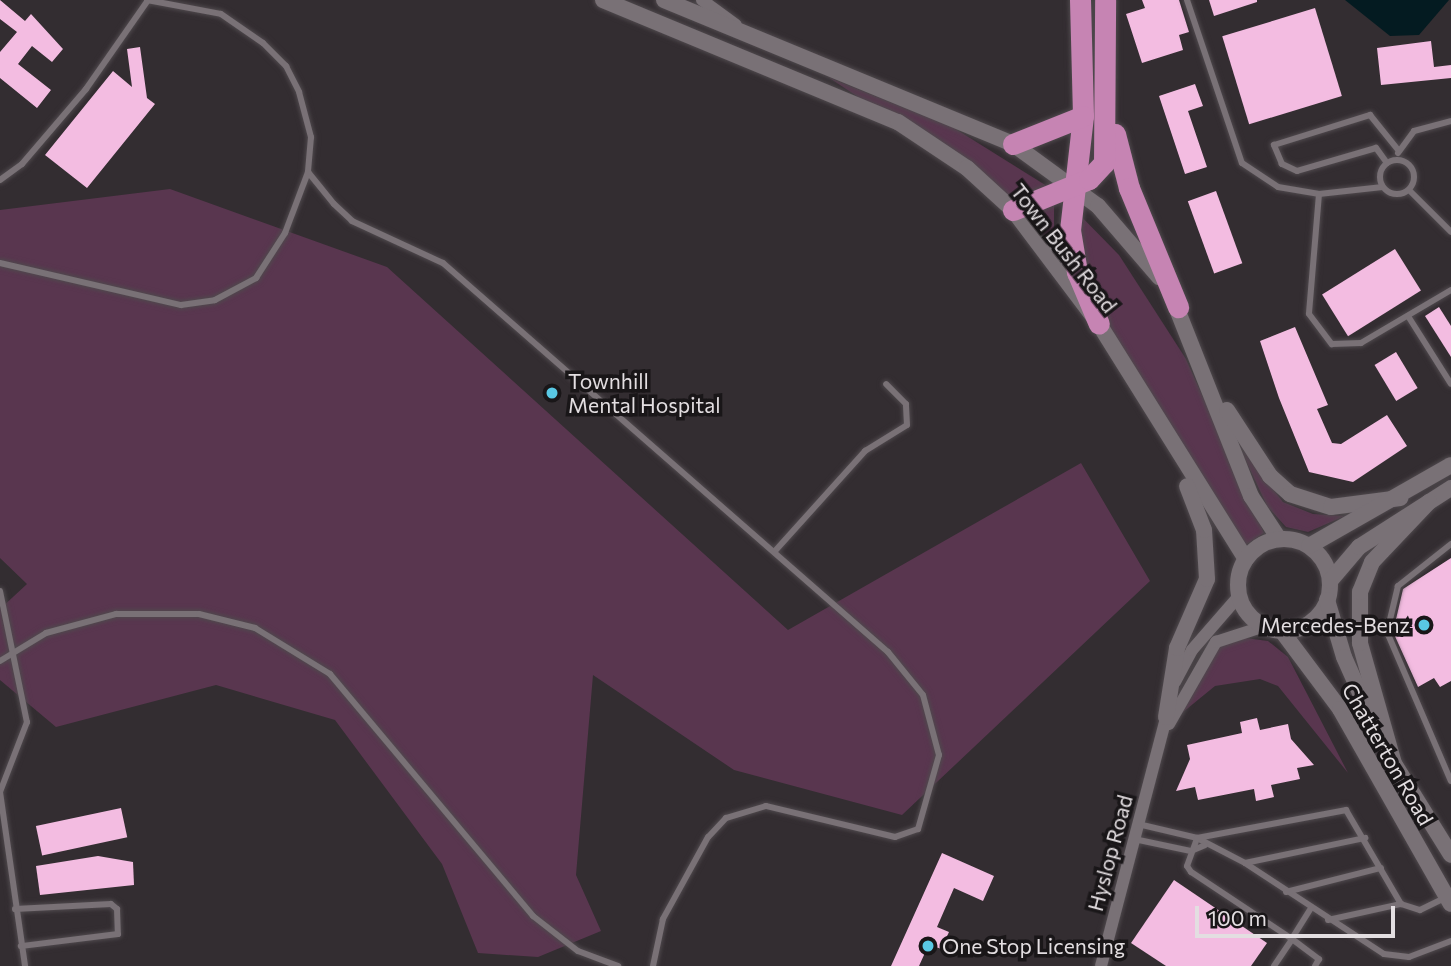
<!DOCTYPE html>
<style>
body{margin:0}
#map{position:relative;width:1451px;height:966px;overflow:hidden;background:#332d31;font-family:Commissioner,sans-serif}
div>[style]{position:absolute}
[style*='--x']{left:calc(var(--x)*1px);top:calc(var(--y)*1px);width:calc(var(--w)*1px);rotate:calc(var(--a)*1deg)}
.green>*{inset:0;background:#59364f}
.water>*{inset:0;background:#041b21}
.building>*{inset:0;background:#f3bce1;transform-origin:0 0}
.roads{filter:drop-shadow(0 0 2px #4f494d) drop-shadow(0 0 2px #4f494d)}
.service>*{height:6px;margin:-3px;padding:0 3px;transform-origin:3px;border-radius:3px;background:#797176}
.service>.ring{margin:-3px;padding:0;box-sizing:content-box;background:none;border:6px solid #797176;border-radius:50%}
.minor>*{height:12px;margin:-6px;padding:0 6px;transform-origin:6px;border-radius:6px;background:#797176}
.tertiary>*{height:16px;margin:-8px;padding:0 8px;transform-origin:8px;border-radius:8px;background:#797176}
.tertiary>.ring{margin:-8px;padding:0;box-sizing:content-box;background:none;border:16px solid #797176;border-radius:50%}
.motorway>*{height:21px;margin:-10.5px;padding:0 10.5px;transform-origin:10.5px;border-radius:10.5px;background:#c684b3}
.dots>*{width:19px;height:19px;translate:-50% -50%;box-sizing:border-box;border:4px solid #191618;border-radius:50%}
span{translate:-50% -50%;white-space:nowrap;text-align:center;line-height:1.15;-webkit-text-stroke:7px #191618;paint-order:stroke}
.street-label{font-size:21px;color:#e3dee1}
.poi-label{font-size:21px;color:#e3dee1}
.left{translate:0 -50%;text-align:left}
.right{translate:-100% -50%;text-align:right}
.scale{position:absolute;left:1195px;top:906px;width:200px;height:32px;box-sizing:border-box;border:4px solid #e3dee1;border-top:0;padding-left:9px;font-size:21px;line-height:24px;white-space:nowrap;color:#e3dee1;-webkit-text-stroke:5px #191618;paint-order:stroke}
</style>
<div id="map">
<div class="green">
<i style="clip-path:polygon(828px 77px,954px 128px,1050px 188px,1016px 202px)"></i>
<i style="clip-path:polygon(170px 189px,387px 267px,788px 630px,1081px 463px,1150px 581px,902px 815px,734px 770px,593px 675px,576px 875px,601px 931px,538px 957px,478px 953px,442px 864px,335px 720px,216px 685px,56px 727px,0 680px,0 609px,27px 584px,0 558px,0 210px)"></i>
<i style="clip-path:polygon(1054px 202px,1054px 241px,1068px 280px,1023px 218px)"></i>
<i style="clip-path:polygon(1071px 206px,1119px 255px,1186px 359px,1264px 533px,1243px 547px,1083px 286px)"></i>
<i style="clip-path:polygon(1237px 442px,1283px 502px,1313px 514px,1345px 516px,1308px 532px,1286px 527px,1267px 506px)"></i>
<i style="clip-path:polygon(1245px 638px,1268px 641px,1288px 657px,1348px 773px,1278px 686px,1260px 679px,1215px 686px,1177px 717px,1214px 648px)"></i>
</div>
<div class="water">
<i style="clip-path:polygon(1345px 0,1449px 0,1419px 35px,1390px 36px)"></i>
</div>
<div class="building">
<i style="clip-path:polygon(0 0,25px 21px,31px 14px,63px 49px,52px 62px,32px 46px,18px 64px,51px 90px,37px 108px,0 78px,0 52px,17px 32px,0 19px)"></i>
<i style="clip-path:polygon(1142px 0,1179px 0,1189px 32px,1179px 35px,1183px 50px,1142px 63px,1126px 14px,1145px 8px)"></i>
<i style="clip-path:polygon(1209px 0,1257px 0,1257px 2px,1214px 16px)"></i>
<i style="left:1315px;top:8px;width:92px;height:97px;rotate:73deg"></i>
<i style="clip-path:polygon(1431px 41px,1434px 67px,1451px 65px,1451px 78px,1381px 85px,1377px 48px)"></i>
<i style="clip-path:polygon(140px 47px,147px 98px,155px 104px,87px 188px,45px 155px,113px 71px,132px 87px,127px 49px)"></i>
<i style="clip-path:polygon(1195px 84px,1203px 106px,1188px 111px,1207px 167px,1185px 174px,1159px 96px)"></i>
<i style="left:1216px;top:191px;width:77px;height:30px;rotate:70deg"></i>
<i style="left:1395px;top:249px;width:49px;height:86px;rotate:58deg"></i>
<i style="clip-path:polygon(1439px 307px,1451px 326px,1451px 357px,1425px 316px)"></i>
<i style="clip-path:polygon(1295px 327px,1328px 405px,1317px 409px,1332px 443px,1341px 444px,1387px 415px,1407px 446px,1353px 482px,1309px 472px,1279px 398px,1260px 341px)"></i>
<i style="left:1396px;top:352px;width:42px;height:25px;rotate:59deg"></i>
<i style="clip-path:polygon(1451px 558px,1451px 681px,1440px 687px,1434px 678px,1418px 687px,1393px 632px,1403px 589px)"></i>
<i style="clip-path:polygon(1257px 718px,1260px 730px,1288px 724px,1291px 739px,1314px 765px,1297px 768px,1300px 779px,1271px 785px,1274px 797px,1256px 801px,1254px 789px,1198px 800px,1195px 787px,1176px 791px,1190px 759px,1187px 745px,1242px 733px,1240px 722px)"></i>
<i style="left:121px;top:808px;width:30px;height:87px;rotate:78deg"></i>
<i style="clip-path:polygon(942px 853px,994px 876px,983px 901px,954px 888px,937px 927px,949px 932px,941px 949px,929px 944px,919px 966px,891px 966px)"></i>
<i style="clip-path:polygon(98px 856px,133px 862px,134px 885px,40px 895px,36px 866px)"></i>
<i style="clip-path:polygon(1174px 880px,1267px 943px,1251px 966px,1166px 966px,1131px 943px)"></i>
</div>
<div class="roads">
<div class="service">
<i style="--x:147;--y:0;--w:75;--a:10.7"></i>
<i style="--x:221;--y:14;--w:51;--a:34.6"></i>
<i style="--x:263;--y:43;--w:33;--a:45"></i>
<i style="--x:286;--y:66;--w:29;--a:63"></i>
<i style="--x:299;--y:92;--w:47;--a:75.1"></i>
<i style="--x:311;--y:137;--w:35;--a:95"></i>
<i style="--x:308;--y:172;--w:41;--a:50.9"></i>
<i style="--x:334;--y:204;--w:25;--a:43"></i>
<i style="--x:352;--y:221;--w:100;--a:24.8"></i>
<i style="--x:443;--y:263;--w:591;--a:41.16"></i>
<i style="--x:888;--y:652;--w:55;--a:50.9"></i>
<i style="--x:923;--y:695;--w:62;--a:75.1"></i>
<i style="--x:939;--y:755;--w:77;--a:105.8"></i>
<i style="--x:918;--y:829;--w:24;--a:161"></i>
<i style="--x:895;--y:837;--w:133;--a:-166.5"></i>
<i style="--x:766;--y:806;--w:42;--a:163.3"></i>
<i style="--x:726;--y:818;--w:26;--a:133"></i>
<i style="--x:708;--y:837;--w:94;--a:118.8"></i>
<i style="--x:663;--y:919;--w:48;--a:102"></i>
<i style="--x:1187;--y:0;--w:172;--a:71.4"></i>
<i style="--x:1242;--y:163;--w:43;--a:33.7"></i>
<i style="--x:1278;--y:187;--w:42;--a:9.7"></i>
<i style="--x:1319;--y:194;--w:64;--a:-6.2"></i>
<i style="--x:1398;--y:153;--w:27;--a:-54"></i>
<i style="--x:1414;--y:131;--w:38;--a:-15"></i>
<i class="ring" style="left:1380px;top:160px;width:28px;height:28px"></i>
<i style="--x:1387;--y:163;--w:19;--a:-126"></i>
<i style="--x:1376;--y:148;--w:82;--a:163.8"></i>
<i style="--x:1297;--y:171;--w:17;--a:-155"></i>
<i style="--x:1282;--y:164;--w:21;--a:-113"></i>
<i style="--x:1274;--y:145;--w:101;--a:-17.4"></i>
<i style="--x:1370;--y:115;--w:46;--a:51.1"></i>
<i style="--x:0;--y:180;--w:27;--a:-36"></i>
<i style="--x:22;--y:164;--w:99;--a:-49.5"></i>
<i style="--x:86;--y:89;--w:108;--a:-55.1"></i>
<i style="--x:1409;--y:190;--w:59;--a:45"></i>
<i style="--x:1319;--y:194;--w:120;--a:94.8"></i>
<i style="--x:1309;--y:314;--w:38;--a:53"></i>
<i style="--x:1332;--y:344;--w:29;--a:-2"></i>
<i style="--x:1361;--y:343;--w:104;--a:-30.5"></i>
<i style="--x:0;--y:263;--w:186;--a:13.1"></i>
<i style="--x:181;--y:305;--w:34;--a:-8"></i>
<i style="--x:215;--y:300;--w:47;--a:-28.2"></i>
<i style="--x:256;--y:278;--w:54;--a:-57.2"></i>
<i style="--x:285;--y:233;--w:65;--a:-69.3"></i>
<i style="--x:1408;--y:316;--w:80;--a:57.7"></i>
<i style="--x:1451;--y:544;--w:68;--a:141.6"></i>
<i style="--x:1398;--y:586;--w:47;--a:103.4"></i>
<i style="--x:1387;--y:632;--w:162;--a:66.8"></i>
<i style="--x:775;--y:551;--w:135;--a:-48"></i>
<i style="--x:865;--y:451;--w:49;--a:-31.8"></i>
<i style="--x:907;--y:425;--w:21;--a:-93"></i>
<i style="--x:906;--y:404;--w:28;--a:-135"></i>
<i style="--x:0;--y:591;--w:134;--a:78.4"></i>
<i style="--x:27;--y:722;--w:75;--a:111.1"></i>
<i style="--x:0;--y:792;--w:176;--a:81.8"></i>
<i style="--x:0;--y:661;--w:54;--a:-31.3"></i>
<i style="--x:46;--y:633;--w:73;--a:-15.2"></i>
<i style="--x:116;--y:614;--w:83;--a:0"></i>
<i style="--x:199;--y:614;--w:58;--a:14"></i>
<i style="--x:255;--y:628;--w:88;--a:31.5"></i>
<i style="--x:330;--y:674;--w:316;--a:50"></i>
<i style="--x:533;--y:916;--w:57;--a:37.9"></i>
<i style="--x:578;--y:951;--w:43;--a:20.6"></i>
<i style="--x:1138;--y:824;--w:61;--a:13.3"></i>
<i style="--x:1197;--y:838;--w:54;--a:27.5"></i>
<i style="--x:1245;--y:863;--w:166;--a:33.2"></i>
<i style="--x:1384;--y:954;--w:25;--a:7"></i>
<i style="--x:1409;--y:957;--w:45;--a:-20.9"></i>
<i style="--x:1134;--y:839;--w:58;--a:11.9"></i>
<i style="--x:1191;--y:851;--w:15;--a:-23"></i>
<i style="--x:1245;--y:863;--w:123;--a:-11.8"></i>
<i style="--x:1286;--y:892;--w:98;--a:-14.2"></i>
<i style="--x:1311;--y:908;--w:36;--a:122"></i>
<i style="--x:1292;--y:939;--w:121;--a:-146.4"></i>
<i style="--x:1191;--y:872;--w:7;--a:-124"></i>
<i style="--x:1187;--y:866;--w:30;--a:-70"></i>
<i style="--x:1197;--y:838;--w:152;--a:-10.6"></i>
<i style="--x:1346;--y:810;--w:109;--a:59.7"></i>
<i style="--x:1401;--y:904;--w:20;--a:18"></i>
<i style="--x:1420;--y:910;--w:28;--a:-26"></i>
<i style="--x:15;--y:909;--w:96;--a:-3"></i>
<i style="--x:111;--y:904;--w:8;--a:40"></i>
<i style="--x:117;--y:909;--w:25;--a:88"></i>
<i style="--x:118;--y:934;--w:98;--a:172.9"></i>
<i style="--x:1328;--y:920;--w:75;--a:-12.4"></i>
<i style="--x:1274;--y:966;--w:32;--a:-56"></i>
<i style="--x:1292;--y:939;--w:34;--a:37"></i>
<i style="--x:1319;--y:959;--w:8;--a:120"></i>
</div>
<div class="minor">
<i style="--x:702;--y:0;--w:42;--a:36.3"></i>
<i style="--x:1175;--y:682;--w:36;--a:-62"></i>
<i style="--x:1192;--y:650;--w:72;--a:-49"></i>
<i style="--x:1169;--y:724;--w:95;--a:-60.2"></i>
<i style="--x:1216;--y:642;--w:52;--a:-18.1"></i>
<i style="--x:1101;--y:966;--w:265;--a:-75.3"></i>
</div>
<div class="tertiary">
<i style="--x:603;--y:0;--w:319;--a:22.5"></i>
<i style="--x:898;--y:122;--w:83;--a:33.7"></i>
<i style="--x:967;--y:168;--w:62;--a:42.4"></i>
<i style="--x:1013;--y:210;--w:143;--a:53"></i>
<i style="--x:1099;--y:324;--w:277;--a:58"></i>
<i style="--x:664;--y:0;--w:378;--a:22.4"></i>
<i style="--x:1013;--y:144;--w:105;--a:36.1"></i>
<i style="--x:1098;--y:206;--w:94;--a:49.3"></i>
<i style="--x:1173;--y:299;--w:212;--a:68.4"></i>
<i style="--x:1251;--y:496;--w:51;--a:56.9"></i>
<i style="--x:1227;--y:410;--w:79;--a:56.9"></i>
<i style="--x:1270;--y:476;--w:27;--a:42"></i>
<i style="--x:1290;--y:494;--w:43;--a:17.6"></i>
<i style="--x:1331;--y:507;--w:70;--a:-7.4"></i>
<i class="ring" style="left:1238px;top:539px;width:76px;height:76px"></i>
<i style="--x:1309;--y:546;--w:163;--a:-29.7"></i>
<i style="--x:1330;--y:581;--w:45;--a:-49.5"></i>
<i style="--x:1359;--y:547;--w:109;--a:-32.7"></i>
<i style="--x:1327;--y:600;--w:59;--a:73.4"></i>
<i style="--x:1344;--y:657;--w:81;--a:66"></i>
<i style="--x:1281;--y:630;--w:99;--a:53.2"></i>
<i style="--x:1340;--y:709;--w:224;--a:60.4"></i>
<i style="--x:1166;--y:717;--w:70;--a:-80.9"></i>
<i style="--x:1177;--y:648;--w:75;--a:-66.5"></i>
<i style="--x:1207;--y:579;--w:49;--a:-93.5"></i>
<i style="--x:1204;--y:530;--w:47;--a:-111.1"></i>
<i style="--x:1390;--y:757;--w:115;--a:58.1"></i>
<i style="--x:1395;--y:767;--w:129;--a:-105.8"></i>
<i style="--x:1360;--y:643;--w:51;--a:-90"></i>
<i style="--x:1360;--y:592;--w:32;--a:-68"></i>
<i style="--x:1372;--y:562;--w:83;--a:-46.5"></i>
</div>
<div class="motorway">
<i style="--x:1080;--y:0;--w:116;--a:88.5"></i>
<i style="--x:1083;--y:116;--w:115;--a:96.5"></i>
<i style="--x:1070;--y:230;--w:43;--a:80.5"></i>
<i style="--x:1077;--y:272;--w:56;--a:67.1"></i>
<i style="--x:1115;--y:134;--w:56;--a:75.5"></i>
<i style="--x:1129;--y:188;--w:129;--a:67.6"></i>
<i style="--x:1013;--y:144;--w:75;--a:-21.8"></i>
<i style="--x:1013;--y:210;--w:82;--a:-22.2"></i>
<i style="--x:1089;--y:179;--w:22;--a:-47"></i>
<i style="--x:1104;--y:163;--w:163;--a:-89.6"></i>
</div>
</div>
<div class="dots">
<i style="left:552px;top:393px;background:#59c8e4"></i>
<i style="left:1424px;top:625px;background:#59c8e4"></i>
<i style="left:928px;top:946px;background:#59c8e4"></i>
</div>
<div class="street-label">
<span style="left:1064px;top:248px;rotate:52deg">Town Bush Road</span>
<span style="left:1388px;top:754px;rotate:60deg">Chatterton Road</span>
<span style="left:1110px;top:853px;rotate:-75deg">Hyslop Road</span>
</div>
<div class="poi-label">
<span class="left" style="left:568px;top:393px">Townhill<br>Mental Hospital</span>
<span class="right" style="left:1410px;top:625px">Mercedes-Benz</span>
<span class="left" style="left:942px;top:946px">One Stop Licensing</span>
</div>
<div class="scale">100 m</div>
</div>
